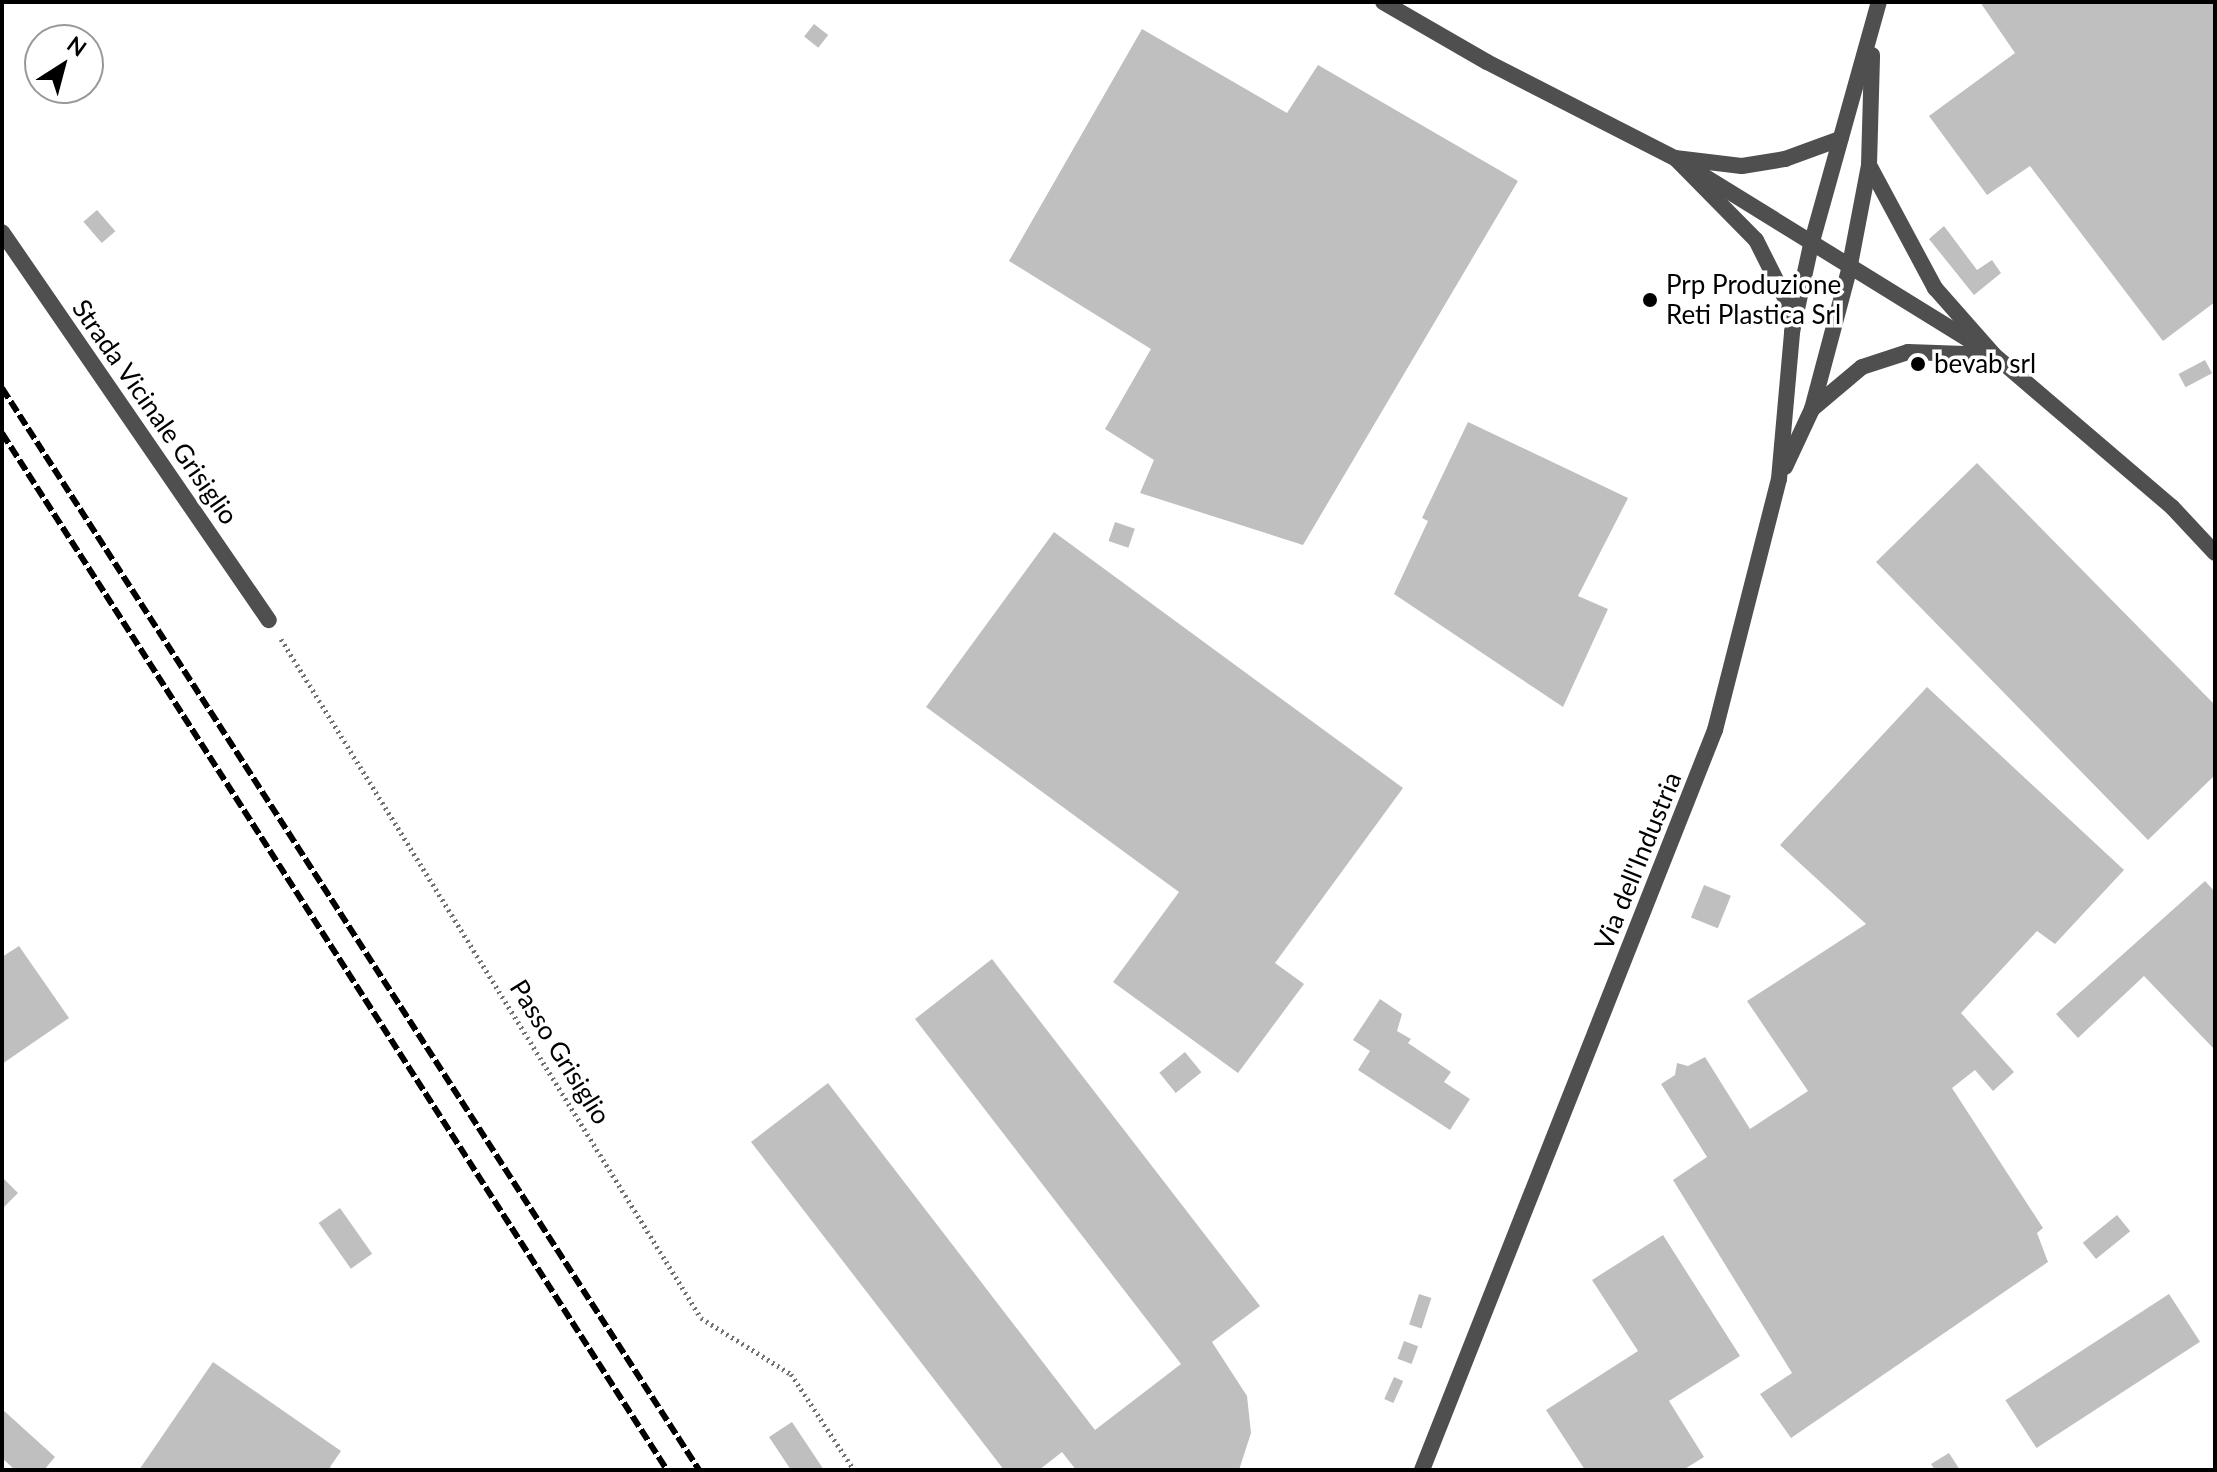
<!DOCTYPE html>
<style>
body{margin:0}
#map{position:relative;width:2217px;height:1472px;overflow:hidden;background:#fff;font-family:Lato,sans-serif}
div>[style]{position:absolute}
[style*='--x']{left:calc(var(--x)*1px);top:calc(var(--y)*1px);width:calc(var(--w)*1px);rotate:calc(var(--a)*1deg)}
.building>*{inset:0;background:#bfbfbf;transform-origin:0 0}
.path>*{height:5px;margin-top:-2.5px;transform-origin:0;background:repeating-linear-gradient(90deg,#717171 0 2px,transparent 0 6px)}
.street>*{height:16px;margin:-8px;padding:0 8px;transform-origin:8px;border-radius:8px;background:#4f4f4f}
.rail>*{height:6px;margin-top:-3px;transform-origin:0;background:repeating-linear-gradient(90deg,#000 0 12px,transparent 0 16px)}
.dots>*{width:22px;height:22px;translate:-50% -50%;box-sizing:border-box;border:4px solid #fff;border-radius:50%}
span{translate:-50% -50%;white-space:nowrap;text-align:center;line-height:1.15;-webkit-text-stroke:7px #fff;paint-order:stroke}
.poi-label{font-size:26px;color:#000}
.left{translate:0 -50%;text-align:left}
.street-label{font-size:26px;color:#000}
.frame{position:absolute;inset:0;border:4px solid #000;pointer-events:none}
.north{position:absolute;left:24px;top:24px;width:80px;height:80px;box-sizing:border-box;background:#fff;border:2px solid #999;border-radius:50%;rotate:36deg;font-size:22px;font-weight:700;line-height:32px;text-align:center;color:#000}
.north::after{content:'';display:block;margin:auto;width:28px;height:36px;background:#000;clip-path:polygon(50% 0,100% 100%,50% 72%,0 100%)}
</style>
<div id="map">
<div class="building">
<i style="clip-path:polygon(1980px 2px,2215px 2px,2215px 302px,2163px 341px,2030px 166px,1987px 195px,1929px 116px,2015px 53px)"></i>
<i style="left:814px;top:24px;width:18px;height:16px;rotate:38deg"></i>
<i style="clip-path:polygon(1142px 29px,1287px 113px,1318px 65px,1518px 181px,1303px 545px,1140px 493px,1154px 460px,1105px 429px,1151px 349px,1009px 261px)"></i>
<i style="left:97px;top:210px;width:28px;height:18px;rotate:49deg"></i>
<i style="clip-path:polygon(1944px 226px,1977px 270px,1992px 260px,2001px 273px,1974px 295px,1929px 239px)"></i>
<i style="left:2205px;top:360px;width:15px;height:30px;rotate:62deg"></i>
<i style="clip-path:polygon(1468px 422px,1628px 498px,1578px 596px,1608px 609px,1563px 707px,1394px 594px,1428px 521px,1422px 518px)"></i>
<i style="clip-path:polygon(1977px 463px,2215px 705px,2215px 775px,2148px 840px,1876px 562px)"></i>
<i style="left:1115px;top:522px;width:21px;height:20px;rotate:19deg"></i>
<i style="clip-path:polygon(1054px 532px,1403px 788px,1275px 963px,1304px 984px,1238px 1073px,1113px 982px,1179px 892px,926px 707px)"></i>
<i style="clip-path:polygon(1927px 687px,2124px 870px,2055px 944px,2037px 931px,1961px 1013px,2014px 1072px,1993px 1091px,1975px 1070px,1952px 1088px,2043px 1228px,2037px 1233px,2048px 1262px,1791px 1438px,1760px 1394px,1792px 1373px,1673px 1180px,1707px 1157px,1661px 1084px,1675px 1075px,1677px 1063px,1688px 1066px,1705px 1057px,1750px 1129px,1808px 1091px,1747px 1001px,1866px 924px,1780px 845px)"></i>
<i style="clip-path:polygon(2205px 881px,2215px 892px,2215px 1050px,2144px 976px,2078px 1038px,2056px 1014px)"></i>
<i style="left:1704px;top:885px;width:29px;height:35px;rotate:22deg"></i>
<i style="clip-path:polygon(19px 946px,69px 1018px,2px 1064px,2px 957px)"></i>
<i style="clip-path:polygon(992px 959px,1260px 1306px,1212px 1342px,1247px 1396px,1251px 1433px,1239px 1470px,1076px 1470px,1062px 1452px,1039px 1470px,1004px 1470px,751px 1142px,828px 1083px,1095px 1430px,1181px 1364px,915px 1019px)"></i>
<i style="clip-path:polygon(1380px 999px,1402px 1014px,1397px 1031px,1411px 1039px,1408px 1043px,1451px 1072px,1444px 1082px,1470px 1099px,1450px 1130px,1358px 1070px,1370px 1051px,1353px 1040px)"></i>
<i style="left:1185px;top:1052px;width:26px;height:33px;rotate:51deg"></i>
<i style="clip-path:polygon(2px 1177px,18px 1193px,2px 1209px)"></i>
<i style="left:340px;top:1208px;width:56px;height:26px;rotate:55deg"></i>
<i style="left:2117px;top:1215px;width:21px;height:44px;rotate:51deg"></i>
<i style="clip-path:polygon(1663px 1235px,1740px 1356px,1669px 1401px,1704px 1457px,1683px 1470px,1585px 1470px,1546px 1410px,1638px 1351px,1592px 1280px)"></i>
<i style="left:1419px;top:1294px;width:13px;height:32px;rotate:18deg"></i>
<i style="left:2169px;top:1294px;width:57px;height:195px;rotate:57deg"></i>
<i style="left:1404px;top:1341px;width:15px;height:19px;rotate:20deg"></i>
<i style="clip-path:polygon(213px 1362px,341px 1451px,330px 1467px,333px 1470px,139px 1470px)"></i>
<i style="left:1394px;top:1377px;width:10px;height:24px;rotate:24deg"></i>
<i style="clip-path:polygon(2px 1409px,55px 1457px,44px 1470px,15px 1470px,2px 1458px)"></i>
<i style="clip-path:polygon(792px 1422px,824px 1470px,791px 1470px,769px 1437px)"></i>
<i style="clip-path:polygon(1949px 1453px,1960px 1470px,1935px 1470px,1931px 1464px)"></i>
</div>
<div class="path">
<i style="--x:281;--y:639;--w:798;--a:58.26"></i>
<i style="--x:701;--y:1318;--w:106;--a:31.9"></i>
<i style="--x:791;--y:1374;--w:115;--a:56.7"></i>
</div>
<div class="street">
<i style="--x:1383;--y:2;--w:120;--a:30"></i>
<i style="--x:1487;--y:62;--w:211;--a:27.1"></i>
<i style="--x:1675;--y:158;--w:115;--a:45.4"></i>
<i style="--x:1756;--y:240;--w:87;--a:63.4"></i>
<i style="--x:1675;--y:158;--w:67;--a:6.8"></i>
<i style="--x:1742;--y:166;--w:44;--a:-9.2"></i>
<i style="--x:1785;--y:159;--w:59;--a:-20"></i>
<i style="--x:1869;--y:165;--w:140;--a:61.8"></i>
<i style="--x:1935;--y:288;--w:89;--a:48.6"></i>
<i style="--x:1994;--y:355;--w:234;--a:40.5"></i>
<i style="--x:2172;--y:507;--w:63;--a:46.9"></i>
<i style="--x:1699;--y:173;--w:329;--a:31.7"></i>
<i style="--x:2;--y:232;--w:471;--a:55.5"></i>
<i style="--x:1812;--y:409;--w:65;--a:-40"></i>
<i style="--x:1862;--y:367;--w:48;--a:-18.1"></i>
<i style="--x:1908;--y:352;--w:85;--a:2"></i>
<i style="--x:1785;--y:467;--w:64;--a:-65"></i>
<i style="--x:1812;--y:409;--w:144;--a:-75.1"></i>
<i style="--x:1849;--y:270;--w:107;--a:-79.2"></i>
<i style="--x:1869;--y:165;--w:110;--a:-88.4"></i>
<i style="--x:1422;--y:1470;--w:796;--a:-68.4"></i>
<i style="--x:1715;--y:730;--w:259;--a:-75.7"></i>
<i style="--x:1779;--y:479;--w:148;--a:-84.9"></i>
<i style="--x:1792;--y:332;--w:89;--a:-77.7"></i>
<i style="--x:1811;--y:245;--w:252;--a:-74.4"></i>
</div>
<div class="rail">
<i style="--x:2;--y:388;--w:1287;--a:57.21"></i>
<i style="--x:2;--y:433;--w:1232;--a:57.33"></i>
</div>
<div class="dots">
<i style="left:1650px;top:300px;background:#000"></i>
<i style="left:1918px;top:364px;background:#000"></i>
</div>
<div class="poi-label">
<span class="left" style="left:1666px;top:300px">Prp Produzione<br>Reti Plastica Srl</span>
<span class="left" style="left:1934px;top:364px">bevab srl</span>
</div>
<div class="street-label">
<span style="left:155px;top:412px;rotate:55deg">Strada Vicinale Grisiglio</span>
<span style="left:1638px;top:861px;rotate:-68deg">Via dell'Industria</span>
<span style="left:560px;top:1052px;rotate:58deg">Passo Grisiglio</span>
</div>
<div class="frame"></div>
<div class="north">N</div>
</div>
